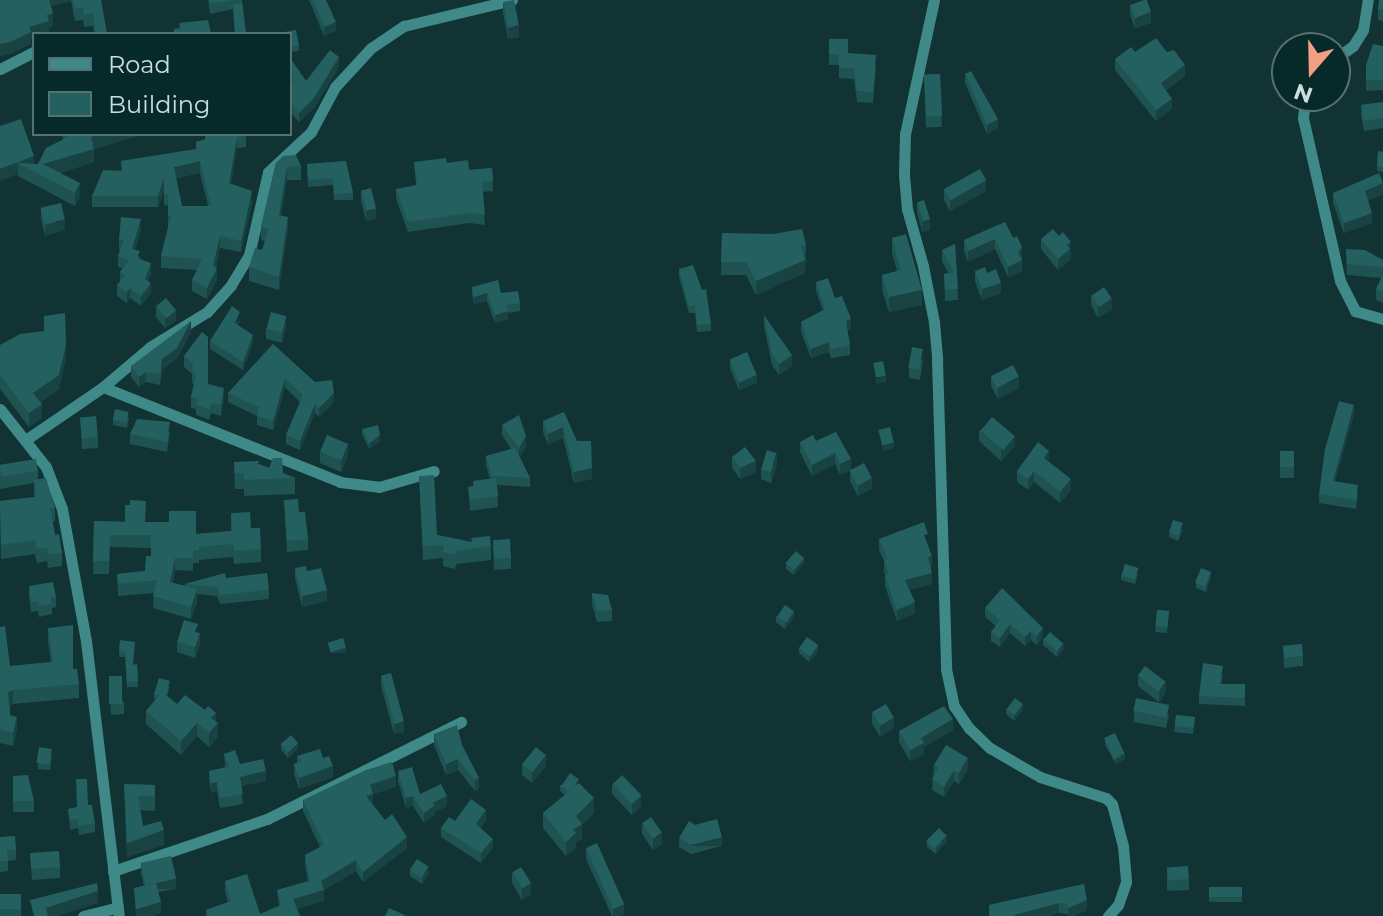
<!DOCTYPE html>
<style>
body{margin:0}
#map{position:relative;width:1383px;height:916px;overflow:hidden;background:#133;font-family:Montserrat,sans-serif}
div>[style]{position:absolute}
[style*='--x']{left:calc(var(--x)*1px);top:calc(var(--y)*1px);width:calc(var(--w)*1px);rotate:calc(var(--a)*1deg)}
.street>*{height:11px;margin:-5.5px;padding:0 5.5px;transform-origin:5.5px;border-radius:5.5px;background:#3f8988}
.wall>*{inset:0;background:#1e5352;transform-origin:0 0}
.shaded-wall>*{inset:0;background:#184342;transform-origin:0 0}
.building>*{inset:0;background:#23605f;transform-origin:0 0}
span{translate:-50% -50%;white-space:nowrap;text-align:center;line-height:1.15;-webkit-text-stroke:8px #062929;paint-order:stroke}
.legend{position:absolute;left:32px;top:32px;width:260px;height:104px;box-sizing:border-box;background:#062929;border:2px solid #557171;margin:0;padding:10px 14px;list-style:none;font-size:24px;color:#cbdddd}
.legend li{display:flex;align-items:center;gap:16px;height:40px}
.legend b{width:40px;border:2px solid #557171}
.north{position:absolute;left:1271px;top:32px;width:80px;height:80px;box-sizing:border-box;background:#062929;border:2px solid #557171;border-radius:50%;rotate:200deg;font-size:22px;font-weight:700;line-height:32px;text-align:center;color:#cbdddd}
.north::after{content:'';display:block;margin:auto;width:28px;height:36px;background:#f39f85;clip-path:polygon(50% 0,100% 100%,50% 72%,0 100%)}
</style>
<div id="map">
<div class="street">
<i style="--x:934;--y:0;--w:137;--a:102.2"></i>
<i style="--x:905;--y:134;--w:41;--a:91.4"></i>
<i style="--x:904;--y:175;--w:34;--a:85"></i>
<i style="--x:907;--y:209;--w:59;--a:74.3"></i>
<i style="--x:923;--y:266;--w:57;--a:78.9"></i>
<i style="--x:934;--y:322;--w:38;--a:85"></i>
<i style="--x:937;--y:360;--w:309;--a:88.3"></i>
<i style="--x:946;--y:669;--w:38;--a:78"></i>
<i style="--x:954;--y:706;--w:27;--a:56"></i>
<i style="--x:969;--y:728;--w:29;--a:44"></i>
<i style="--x:990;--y:748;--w:58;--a:30.1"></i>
<i style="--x:1040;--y:777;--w:69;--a:17.7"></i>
<i style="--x:1106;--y:798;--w:8;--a:45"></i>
<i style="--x:1112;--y:804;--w:43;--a:75.3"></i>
<i style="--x:1123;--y:846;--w:36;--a:85"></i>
<i style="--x:1126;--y:882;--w:24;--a:109"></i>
<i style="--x:1118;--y:905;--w:15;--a:132"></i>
<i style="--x:1335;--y:59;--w:22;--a:-36"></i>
<i style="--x:1353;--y:46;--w:19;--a:-58"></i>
<i style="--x:1363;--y:30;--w:30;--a:-81"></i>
<i style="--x:0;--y:69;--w:38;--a:-27"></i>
<i style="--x:1306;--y:96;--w:22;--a:98"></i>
<i style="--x:1303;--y:118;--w:167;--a:77.2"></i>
<i style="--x:1340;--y:281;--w:34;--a:63"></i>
<i style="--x:1355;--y:311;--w:29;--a:16"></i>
<i style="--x:103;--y:387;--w:255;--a:21.8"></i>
<i style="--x:340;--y:482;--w:39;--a:7"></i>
<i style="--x:379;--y:487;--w:57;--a:-16.2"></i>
<i style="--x:0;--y:409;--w:74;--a:51.6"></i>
<i style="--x:46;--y:467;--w:45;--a:69.1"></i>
<i style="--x:62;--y:509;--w:134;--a:79.7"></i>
<i style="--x:86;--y:641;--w:277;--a:83.2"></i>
<i style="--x:27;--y:439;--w:92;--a:-34.4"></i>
<i style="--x:103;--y:387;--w:62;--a:-40.4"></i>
<i style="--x:150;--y:347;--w:67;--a:-31.6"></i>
<i style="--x:207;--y:312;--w:36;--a:-48"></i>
<i style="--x:231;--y:285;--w:35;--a:-59"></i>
<i style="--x:249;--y:255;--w:85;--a:-77.1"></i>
<i style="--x:268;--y:172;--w:59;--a:-42.9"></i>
<i style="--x:311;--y:132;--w:51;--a:-61.9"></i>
<i style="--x:335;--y:87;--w:53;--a:-47.3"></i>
<i style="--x:371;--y:48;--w:40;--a:-34"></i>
<i style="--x:404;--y:26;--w:111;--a:-13.5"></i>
<i style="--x:113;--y:871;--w:163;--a:-18.7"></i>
<i style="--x:267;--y:819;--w:217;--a:-26.6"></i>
<i style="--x:83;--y:916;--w:36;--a:-14"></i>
</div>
<div class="wall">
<i style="clip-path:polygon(0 0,101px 0,107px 34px,94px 34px,93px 26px,84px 27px,83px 20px,75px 21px,71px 1px,51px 6px,53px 26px,49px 27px,49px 34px,34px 34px,34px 38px,31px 39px,31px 44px,10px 54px)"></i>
<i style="clip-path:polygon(208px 0,242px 0,246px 34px,235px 34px,233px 9px,210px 14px)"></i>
<i style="clip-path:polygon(309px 0,326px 0,336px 31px,324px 36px)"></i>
<i style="clip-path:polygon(1383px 0,1383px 21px,1378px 20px,1378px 9px)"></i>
<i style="clip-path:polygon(503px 2px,519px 37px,508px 39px,503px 13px)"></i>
<i style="clip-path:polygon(1130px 5px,1151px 23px,1135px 28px,1130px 15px)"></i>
<i style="clip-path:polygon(290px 34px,299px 45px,299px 51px,290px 52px)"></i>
<i style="clip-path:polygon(829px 39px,848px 53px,876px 65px,873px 103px,857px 102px,854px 79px,839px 78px,839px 65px,829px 65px)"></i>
<i style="clip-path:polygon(1383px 46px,1383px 90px,1366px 91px,1366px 65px)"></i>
<i style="clip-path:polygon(1135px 52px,1167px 52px,1185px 76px,1166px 90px,1172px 109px,1156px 121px,1115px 70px,1115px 59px)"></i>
<i style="clip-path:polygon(290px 58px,306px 81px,339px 67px,314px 108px,299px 122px,290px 112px,290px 78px,292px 81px)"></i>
<i style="left:940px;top:74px;width:53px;height:16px;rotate:88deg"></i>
<i style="clip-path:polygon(965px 74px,998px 128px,987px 134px,965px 83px)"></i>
<i style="clip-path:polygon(1383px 102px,1383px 128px,1364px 131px,1361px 115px,1361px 105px)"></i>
<i style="clip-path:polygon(0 126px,34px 164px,38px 164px,63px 140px,62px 134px,144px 134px,94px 149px,94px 162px,60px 173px,80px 197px,75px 206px,18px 176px)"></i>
<i style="clip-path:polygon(evenodd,205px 134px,246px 134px,246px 147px,237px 148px,231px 184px,252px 203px,241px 252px,220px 248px,216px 267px,217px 280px,207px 299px,192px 291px,192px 280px,197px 270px,161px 268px,161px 256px,168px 228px,168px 205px,164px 206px,164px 191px,158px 207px,92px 207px,92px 196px,121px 171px,121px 161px,196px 149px,196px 142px,205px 140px,205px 134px,200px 173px,208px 206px,182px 206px,176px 178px,200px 173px)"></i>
<i style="clip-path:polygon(1378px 151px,1383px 152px,1383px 172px,1377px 171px)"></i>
<i style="clip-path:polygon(346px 161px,353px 193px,353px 200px,334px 200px,333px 185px,308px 187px,307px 164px)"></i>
<i style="clip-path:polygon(414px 162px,447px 163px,469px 170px,492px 168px,493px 191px,482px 192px,485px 225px,469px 223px,408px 232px,396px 199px,396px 189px,416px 185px)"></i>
<i style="clip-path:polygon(276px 163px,301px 166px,301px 180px,287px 180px,281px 215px,288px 230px,279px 290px,249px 281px,249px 267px,262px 250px,265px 241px,261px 240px,261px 227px)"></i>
<i style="clip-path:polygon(944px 189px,986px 191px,950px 211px,944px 200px)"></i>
<i style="clip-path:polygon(361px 190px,376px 219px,366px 221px,361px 201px)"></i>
<i style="clip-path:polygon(1333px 193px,1383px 194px,1368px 200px,1372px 223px,1344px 233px,1333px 203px)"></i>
<i style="clip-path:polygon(917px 202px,930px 230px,922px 232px,917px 212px)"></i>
<i style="clip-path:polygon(41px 208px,65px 230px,45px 236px,41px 219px)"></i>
<i style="clip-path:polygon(1005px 222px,1022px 257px,1022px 271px,1008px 277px,995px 249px,968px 262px,964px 251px,964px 240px)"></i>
<i style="clip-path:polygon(141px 229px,135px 250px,140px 258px,151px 273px,148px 281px,151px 293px,141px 306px,130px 298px,127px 303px,117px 296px,117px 285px,120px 282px,120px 272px,122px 268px,118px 267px,118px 256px,120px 250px,119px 249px,119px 239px)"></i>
<i style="clip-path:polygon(722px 233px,806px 245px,805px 273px,756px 295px,746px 275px,721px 275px)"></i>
<i style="clip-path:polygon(892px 238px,922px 305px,889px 312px,882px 290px,882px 275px,897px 271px,892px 253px)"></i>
<i style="clip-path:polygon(1041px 239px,1071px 252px,1070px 260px,1058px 270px,1041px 249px)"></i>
<i style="clip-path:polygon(955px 244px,958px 300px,945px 301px,944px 274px,948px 273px,942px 261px,942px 250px)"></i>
<i style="clip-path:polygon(1346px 249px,1383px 260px,1383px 303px,1376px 300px,1376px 289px,1381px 278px,1347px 275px)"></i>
<i style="clip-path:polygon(679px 269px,711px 324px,711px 331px,697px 332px,695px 313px,689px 313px,679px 277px)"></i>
<i style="clip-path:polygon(975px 271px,987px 273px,1001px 293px,982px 300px,975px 281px)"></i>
<i style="clip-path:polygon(816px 282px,835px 298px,851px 329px,847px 330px,850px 345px,850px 355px,831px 358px,829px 352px,811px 358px,801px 332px,801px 322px,823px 311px,816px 291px)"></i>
<i style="clip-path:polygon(472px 287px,501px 293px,520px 303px,520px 311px,508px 313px,508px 319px,495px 323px,487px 301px,474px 304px,472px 294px)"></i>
<i style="clip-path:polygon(1091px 295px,1112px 310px,1098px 318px,1091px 305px)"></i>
<i style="clip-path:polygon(156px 306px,176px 321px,165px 328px,156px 317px)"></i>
<i style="clip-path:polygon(764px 315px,792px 366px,779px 375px,772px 365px,764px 326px)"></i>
<i style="clip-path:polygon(240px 320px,237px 325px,253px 343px,243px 370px,210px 349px,210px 341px)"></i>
<i style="clip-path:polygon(286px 327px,282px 343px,266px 339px,266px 328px)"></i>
<i style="clip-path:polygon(191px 332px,177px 358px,162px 370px,160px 385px,146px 382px,139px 387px,131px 377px,131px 366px)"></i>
<i style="clip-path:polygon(202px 332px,208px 384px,224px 399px,221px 416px,211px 413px,209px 420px,196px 415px,196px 409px,191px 408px,191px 397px,194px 384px,192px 383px,192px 374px,184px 367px,184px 356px)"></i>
<i style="clip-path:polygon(273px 344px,334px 402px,319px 417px,315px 413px,300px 450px,286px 444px,286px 435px,300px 402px,285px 387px,273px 430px,257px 425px,257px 416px,228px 402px,228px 393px)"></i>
<i style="clip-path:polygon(0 345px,66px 358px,59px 389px,41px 402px,42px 418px,29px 427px,0 389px)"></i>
<i style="clip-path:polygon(923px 359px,920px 380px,909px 378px,909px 368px)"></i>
<i style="clip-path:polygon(730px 360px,757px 383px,739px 390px,730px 368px)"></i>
<i style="clip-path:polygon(991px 376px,1019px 388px,998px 399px,991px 386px)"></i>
<i style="clip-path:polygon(564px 412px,592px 479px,574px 483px,563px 438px,548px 445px,543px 432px,543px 421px)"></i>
<i style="clip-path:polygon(1354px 414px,1335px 481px,1358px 494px,1356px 509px,1319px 503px,1319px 494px)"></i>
<i style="clip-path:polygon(80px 417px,98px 437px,98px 448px,82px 449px)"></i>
<i style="clip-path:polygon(129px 417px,127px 428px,113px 425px,113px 420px)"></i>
<i style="clip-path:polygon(502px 425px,526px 447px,520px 457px,530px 478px,530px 487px,497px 485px,498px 507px,470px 511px,468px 487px,473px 486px,473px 481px,490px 479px,486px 465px,486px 456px,511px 449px,502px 435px)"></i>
<i style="clip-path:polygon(362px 429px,380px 441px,369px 449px,362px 434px)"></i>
<i style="clip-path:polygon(979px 430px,1015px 446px,1001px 461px,979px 441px)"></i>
<i style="clip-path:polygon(170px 432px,167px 452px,130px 444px,130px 434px)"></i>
<i style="clip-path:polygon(836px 432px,851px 469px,872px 489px,858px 496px,850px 481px,850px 471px,840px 475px,835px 464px,812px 476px,800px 452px,800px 442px,816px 441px)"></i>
<i style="left:1280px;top:451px;width:14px;height:27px"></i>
<i style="clip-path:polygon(320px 452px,348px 455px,341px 472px,320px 463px)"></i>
<i style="clip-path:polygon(732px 457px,756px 472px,740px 479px,732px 468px)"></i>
<i style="clip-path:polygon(234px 462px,259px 464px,295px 478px,295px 494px,244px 496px,244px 489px,235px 489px)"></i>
<i style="clip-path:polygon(1049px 462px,1071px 490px,1060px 503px,1034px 482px,1028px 490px,1017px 482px,1017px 471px)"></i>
<i style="clip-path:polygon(777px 464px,771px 483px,761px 479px,761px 469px)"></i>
<i style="clip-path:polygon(0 466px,38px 471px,38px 479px,55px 508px,55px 521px,53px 522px,55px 535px,62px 553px,62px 566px,48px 568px,47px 561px,37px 563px,35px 554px,1px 559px,0 501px,34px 497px,34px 483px,0 489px)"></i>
<i style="clip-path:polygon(419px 476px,437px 535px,491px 546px,491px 560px,456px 564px,455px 569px,443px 566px,443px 558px,423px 560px)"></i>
<i style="clip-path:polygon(284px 500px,308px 539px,308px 550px,287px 552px)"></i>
<i style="clip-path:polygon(231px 513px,251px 528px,261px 549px,261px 562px,234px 564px,233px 557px,199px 560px,199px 563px,193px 563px,193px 571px,175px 570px,173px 583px,185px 586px,185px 584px,226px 578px,269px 590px,269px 599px,220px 604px,217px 596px,197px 594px,197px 602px,191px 619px,153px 608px,154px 593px,118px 596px,117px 574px,145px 571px,151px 556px,151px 548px,110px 547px,109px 574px,93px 574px,94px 521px,146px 522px,196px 534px,231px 531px)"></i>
<i style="clip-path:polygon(1183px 529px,1178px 541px,1169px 537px,1169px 532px)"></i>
<i style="clip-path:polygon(879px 539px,928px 545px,932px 566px,930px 567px,932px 584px,909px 590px,915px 613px,897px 621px,885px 586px,885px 575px,884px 571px,884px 561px,879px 550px)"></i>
<i style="clip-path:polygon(493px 540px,511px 558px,511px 569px,494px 570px)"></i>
<i style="clip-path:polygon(786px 563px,804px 563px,794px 575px,786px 569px)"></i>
<i style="clip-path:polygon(295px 568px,307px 571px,327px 601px,302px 607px,295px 578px)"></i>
<i style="clip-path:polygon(1138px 574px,1135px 584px,1121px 580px,1121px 575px)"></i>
<i style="clip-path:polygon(1211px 577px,1206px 592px,1196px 588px,1196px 583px)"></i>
<i style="clip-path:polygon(29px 586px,56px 597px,56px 607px,52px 608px,52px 614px,39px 617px,38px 611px,31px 612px,29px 596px)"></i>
<i style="clip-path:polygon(592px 593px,612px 610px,612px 621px,597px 622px,592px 604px)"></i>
<i style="clip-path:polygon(985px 608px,1043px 637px,1037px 645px,1031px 640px,1025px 646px,1010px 633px,1000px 647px,991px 641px,991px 632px,996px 626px,985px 617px)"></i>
<i style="left:1157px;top:610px;width:12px;height:22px;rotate:5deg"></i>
<i style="clip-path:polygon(776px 616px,794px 617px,785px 629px,776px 622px)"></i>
<i style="clip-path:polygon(0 627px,10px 666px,51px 662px,48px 642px,48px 628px,73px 669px,79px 684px,79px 698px,13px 704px,10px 706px,10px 715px,17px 730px,13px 746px,0 743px)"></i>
<i style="clip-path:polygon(198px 633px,200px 644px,195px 658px,177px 652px,177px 642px)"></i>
<i style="clip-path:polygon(1043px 639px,1064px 649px,1057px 657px,1043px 645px)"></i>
<i style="clip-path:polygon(120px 640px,134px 665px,137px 664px,138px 687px,127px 687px,125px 657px,119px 657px)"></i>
<i style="clip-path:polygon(1283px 646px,1303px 656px,1303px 666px,1284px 668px)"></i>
<i style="clip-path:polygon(799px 648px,818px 651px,809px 662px,799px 653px)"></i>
<i style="clip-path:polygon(1223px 674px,1221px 684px,1245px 684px,1245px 706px,1199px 704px,1199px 696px)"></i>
<i style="clip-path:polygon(381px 675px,404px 732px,394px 734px,381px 686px)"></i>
<i style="clip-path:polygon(109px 676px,124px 703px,124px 714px,111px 715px)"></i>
<i style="clip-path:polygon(1138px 676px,1166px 692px,1159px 702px,1138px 686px)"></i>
<i style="clip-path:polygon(170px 686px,167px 696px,177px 704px,216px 722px,218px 737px,209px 747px,197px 736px,181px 755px,146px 724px,146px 711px,156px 699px,154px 699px,154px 694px)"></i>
<i style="clip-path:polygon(1006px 709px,1023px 710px,1014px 721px,1006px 714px)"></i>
<i style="clip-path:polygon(1134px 711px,1169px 715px,1166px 728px,1134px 722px)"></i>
<i style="clip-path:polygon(872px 712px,894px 728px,880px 737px,872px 723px)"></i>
<i style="left:1176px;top:715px;width:19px;height:17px;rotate:6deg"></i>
<i style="clip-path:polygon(953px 730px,924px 747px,924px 754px,910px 761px,899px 742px,899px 731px)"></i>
<i style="clip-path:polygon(434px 734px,462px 745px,479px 789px,475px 791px,458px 770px,446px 775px,434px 745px)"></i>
<i style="clip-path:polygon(1105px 739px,1125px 759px,1116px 764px,1105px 745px)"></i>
<i style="clip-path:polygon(281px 745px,298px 748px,288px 758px,281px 750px)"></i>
<i style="clip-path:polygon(52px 754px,50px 770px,38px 769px,38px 763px)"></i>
<i style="clip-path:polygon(224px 754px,266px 781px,241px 786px,243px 804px,220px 808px,217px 791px,211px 793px,209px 781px,209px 771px,225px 767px)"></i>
<i style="clip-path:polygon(297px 756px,323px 758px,333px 777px,299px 789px,294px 774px,294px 764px,297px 763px)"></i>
<i style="clip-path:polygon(522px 764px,546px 766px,532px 783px,522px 775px)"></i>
<i style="clip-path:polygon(934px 765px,968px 769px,959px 784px,954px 781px,944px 797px,932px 790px)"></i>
<i style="clip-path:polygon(398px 771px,420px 794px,447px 806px,435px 812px,435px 815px,424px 823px,413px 806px,406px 808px,398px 781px)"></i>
<i style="clip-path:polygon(13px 776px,34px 801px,34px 812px,13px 812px)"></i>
<i style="clip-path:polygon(124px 784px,155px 785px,155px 811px,140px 810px,143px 826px,164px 845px,127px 857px)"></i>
<i style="clip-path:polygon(579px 784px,594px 813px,582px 825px,582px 839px,576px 843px,576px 848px,566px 856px,543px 828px,543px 813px,565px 795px,560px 791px,560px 785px)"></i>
<i style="clip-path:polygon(612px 784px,641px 806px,632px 815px,612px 794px)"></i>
<i style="clip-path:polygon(396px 787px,373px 794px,373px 805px,407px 848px,363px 882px,356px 871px,324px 890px,324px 901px,297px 909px,300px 916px,206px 916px,206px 910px,228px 902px,225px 892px,225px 881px,260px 914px,279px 906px,277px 890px,308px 881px,305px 865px,305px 855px,320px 847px,303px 811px,303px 800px)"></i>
<i style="clip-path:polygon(88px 805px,95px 823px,95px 832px,79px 835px,78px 828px,70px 830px,68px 809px)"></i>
<i style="clip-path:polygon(486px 820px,480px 828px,493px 848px,481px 863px,441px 837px,441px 828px,455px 821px)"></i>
<i style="clip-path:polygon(642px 824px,662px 844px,653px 850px,642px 834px)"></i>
<i style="clip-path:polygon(0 837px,16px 850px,16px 860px,8px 861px,8px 871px,0 872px)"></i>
<i style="clip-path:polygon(679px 838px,722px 846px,691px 854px,679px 847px)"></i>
<i style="clip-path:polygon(947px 841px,936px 854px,927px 847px,927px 842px)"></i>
<i style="clip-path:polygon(586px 848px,624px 914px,620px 916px,612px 916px,586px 859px)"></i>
<i style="clip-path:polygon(30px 853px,60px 867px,60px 878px,32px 880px)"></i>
<i style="clip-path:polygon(141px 862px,176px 889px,158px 892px,161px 913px,151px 916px,136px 916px,134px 888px,144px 886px,141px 873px)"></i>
<i style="clip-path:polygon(1167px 867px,1189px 879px,1189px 890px,1167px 891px)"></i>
<i style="clip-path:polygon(410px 870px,429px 873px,422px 884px,410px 876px)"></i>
<i style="clip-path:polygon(512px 872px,531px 894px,522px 900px,512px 883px)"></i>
<i style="clip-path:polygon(1084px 884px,1087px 910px,1074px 916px,1068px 916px,1067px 914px,1059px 913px,1048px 916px,989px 916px,989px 905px)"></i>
<i style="left:1209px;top:887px;width:33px;height:15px"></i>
<i style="left:0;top:894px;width:21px;height:22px"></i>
</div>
<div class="shaded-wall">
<i style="clip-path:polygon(48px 0,71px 0,71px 1px,48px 7px)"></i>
<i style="clip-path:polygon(1151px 12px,1151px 23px,1135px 28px,1135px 18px)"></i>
<i style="clip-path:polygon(53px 13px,53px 26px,49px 27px,49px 34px,34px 34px,34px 38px,31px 39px,31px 44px,10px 54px,0 56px,0 44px,47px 15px)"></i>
<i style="clip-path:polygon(336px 22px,336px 31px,324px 36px,324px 27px)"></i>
<i style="clip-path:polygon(519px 26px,519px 37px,508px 39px,508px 28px)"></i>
<i style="clip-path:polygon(339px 57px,339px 67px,314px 108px,299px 122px,299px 113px)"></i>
<i style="clip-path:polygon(1185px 65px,1185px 76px,1161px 93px,1161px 83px)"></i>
<i style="clip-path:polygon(1172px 99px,1172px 109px,1156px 121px,1156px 110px)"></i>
<i style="clip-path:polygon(998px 119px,998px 128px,987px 134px,987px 125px)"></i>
<i style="clip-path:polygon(100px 134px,144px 134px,94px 149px,94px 162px,45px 177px,43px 164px,91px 137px)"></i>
<i style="clip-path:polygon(237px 137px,237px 148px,229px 195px,229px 183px)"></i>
<i style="clip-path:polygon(34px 156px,34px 168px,18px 163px,18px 174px,0 181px,0 169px)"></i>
<i style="clip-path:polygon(200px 161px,200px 173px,174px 179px,174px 167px)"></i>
<i style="clip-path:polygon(287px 167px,287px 180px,279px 228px,279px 215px)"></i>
<i style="clip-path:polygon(164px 178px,164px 190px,158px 207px,158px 196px)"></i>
<i style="clip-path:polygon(986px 180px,986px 191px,950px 211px,950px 200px)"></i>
<i style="clip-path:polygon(80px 183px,80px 197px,75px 206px,75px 193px)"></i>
<i style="clip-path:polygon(1383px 183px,1383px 194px,1365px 202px,1365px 191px)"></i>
<i style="clip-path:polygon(252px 191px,252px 203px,241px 252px,241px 241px)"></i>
<i style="clip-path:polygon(376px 208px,376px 219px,366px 221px,366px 211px)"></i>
<i style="clip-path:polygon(1372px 213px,1372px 223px,1344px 233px,1344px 223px)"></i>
<i style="clip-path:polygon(288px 217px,288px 230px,279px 290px,279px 277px)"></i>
<i style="clip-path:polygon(141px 219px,141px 229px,132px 259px,132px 249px)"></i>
<i style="clip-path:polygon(930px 219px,930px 230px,922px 232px,922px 221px)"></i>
<i style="clip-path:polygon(65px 220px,65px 230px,45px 236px,45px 225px)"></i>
<i style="clip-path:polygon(220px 236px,220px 248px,214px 276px,217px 268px,217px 280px,207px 299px,207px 288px)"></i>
<i style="clip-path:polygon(995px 239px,995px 249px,968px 262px,968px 251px)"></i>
<i style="clip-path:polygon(1071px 242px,1070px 260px,1058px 270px,1058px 259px,1067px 245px)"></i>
<i style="clip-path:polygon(1022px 247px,1022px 257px,1019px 261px,1022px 260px,1022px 271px,1008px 277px,1008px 267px)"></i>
<i style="clip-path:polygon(805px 260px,805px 273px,756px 295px,756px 281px)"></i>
<i style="clip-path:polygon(151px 263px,151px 273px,145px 289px,145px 279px)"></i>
<i style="clip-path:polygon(151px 283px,151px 293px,141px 306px,141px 296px)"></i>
<i style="clip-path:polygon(1001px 283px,1001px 293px,982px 300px,982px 289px)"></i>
<i style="clip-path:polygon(130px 288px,130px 298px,127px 303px,127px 292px)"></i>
<i style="clip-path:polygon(922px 290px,922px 305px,889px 312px,889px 297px)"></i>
<i style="clip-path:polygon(487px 293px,487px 301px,474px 304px,474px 297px)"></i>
<i style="clip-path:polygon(1112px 299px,1112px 310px,1098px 318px,1098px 307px)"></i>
<i style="clip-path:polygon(176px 310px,176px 321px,165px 328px,165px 317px)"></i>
<i style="clip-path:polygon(508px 311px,508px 319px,495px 323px,495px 315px)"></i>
<i style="clip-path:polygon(286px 316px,286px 327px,282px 343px,282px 333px)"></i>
<i style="clip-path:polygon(851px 319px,851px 329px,846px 330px,846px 321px)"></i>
<i style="clip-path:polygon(191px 321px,191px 332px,177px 358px,162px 370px,160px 385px,162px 359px)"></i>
<i style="clip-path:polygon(253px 335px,253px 343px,243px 370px,243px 362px)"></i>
<i style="clip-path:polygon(829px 342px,829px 352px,811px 358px,811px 349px)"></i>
<i style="clip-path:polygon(66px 344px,66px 358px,59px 389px,33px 407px,33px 393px)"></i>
<i style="clip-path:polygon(792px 355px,792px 366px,779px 375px,779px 364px)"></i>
<i style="clip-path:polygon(146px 372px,146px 382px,139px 387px,139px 377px)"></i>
<i style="clip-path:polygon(757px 375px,757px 383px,739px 390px,739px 382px)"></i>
<i style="clip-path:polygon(886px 376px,886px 382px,876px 384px,876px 379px)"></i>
<i style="clip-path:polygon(1019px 377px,1019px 388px,998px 399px,998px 388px)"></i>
<i style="clip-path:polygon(285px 378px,285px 387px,273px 430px,273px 421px)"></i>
<i style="clip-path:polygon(224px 388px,224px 399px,221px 416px,221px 405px)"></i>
<i style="clip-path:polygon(334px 393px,334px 402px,319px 417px,319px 408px)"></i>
<i style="clip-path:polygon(42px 404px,42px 418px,29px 427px,29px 413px)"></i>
<i style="clip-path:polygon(315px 404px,315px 413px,300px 450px,300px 441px)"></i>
<i style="clip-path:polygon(1354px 405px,1354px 414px,1333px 490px,1333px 481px)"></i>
<i style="clip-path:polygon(563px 427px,563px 438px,548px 445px,548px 434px)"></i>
<i style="clip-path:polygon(380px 435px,380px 441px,369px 449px,369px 444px)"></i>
<i style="clip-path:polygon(526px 436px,526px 447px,519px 459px,519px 448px)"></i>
<i style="clip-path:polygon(1015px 436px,1015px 446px,1001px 461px,1001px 450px)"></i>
<i style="clip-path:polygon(894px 443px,894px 448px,882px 451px,882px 446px)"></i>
<i style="clip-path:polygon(348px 444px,348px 455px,341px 472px,341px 461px)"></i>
<i style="clip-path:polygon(1049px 451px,1049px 461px,1044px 458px)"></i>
<i style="clip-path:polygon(777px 453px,777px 464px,771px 483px,771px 472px)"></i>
<i style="clip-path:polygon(835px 453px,835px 464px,812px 476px,812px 465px)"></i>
<i style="clip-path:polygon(851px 459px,851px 470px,840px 475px,840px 464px)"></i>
<i style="clip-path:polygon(756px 461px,756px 472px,740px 479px,740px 468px)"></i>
<i style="clip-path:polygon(592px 468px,592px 479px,574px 483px,574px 472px)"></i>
<i style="clip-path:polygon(1034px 471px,1034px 482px,1028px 490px,1028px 479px)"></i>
<i style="clip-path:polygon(872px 478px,872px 489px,858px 496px,858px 485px)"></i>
<i style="clip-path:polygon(1071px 479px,1071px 490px,1060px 503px,1060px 492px)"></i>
<i style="clip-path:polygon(932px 556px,932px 566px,928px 568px,928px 557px)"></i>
<i style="clip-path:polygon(175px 558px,175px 570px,170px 595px,170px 582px)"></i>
<i style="clip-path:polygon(804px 558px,804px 563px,794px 575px,794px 570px)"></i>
<i style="clip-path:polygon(1211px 572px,1211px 577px,1206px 592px,1206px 587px)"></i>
<i style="clip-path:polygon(932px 573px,932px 584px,905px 591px,905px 580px)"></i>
<i style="clip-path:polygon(197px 589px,197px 602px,191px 619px,191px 607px)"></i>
<i style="clip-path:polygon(327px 590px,327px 601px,302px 607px,302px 596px)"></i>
<i style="clip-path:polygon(915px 602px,915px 613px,897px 621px,897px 610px)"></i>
<i style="clip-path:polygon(794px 611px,794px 617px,785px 629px,785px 623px)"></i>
<i style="clip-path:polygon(1010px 624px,1010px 633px,1000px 647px,1000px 638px)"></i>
<i style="clip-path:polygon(1043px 628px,1043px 637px,1037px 645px,1037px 636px)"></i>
<i style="clip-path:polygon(1031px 631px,1031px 640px,1025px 646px,1025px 637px)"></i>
<i style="clip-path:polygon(200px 633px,200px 644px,195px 658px,195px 647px)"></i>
<i style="clip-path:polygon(1064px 644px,1064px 649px,1057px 657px,1057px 652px)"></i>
<i style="clip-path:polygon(818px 645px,818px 651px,809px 662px,809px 656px)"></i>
<i style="left:346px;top:648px;width:5px;height:16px;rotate:90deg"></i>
<i style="clip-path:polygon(1166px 682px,1166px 692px,1159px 702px,1159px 691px)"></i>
<i style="clip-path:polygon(13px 690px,13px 704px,8px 706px,8px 692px)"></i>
<i style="clip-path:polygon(1023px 704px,1023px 710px,1014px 721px,1014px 716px)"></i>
<i style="clip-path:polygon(216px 713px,216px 725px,218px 723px,218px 737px,209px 747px,209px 733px,211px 718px)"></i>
<i style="clip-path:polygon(17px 717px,17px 730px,13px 746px,13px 733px)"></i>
<i style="clip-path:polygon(894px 718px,894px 728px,880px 737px,880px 726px)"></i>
<i style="clip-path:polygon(953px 719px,953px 730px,924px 747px,924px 754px,910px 761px,910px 750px,921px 738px)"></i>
<i style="clip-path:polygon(404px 721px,404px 732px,394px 734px,394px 724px)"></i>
<i style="clip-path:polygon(197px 723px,197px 736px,181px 755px,181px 741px)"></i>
<i style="clip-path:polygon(298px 743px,298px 748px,288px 758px,288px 753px)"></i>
<i style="clip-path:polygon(1125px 754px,1125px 759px,1116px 764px,1116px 759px)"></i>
<i style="clip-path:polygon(546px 755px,546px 766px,532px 783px,532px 772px)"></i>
<i style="clip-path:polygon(968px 758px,968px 769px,959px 784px,959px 773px)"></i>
<i style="clip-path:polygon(458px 759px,458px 770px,446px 775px,446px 764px)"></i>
<i style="clip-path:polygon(333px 766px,333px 777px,299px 789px,299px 778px)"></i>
<i style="clip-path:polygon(954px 770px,954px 781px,944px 797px,944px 787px)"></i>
<i style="clip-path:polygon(266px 771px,266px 781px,240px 786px,240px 777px)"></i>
<i style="clip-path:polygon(396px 776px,396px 787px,373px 794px,373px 805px,366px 796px,370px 785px)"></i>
<i style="clip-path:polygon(479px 778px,479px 789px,475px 791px,475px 780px)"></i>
<i style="clip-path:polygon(217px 782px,217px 791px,211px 793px,211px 783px)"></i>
<i style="clip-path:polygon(641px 795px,641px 806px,632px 815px,632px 804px)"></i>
<i style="clip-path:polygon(413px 796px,413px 806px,406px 808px,406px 798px)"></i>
<i style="clip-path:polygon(447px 796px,447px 806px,435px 812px,435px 815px,424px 823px,424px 813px,432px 803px)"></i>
<i style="clip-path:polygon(594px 798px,594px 813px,582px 825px,582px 839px,576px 843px,576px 848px,566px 856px,566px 842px,576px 816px)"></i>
<i style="clip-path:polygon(486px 810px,486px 820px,476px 834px,476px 824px)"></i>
<i style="clip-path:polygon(164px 830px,164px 845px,127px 857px,127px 843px)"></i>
<i style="clip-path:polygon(662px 833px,662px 844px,653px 850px,653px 839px)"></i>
<i style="clip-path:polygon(947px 836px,947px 841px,936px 854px,936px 849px)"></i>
<i style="clip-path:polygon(407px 837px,407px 848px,363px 882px,363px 872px)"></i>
<i style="left:722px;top:837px;width:9px;height:32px;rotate:90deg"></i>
<i style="clip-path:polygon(493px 839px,493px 848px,481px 863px,481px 853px)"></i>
<i style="clip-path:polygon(356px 860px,356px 871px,323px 890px,324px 890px,324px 901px,293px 910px,293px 899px,321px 881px)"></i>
<i style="clip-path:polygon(429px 867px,429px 873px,422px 884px,422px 878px)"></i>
<i style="left:176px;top:878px;width:11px;height:30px;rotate:90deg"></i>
<i style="clip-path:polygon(531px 883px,531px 894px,522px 900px,522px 889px)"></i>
<i style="clip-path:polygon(98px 891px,98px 903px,58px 916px,46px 916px,46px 908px)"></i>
<i style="clip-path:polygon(1087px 900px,1087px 910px,1074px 916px,1068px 916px,1068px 908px)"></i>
<i style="clip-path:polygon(161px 902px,161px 913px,151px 916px,136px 916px,136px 909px)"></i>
<i style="clip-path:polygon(1059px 903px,1059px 913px,1048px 916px,1014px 916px,1014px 915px)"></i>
<i style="clip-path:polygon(624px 904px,624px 914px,620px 916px,613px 916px,613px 908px)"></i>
</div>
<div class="building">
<i style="clip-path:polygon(0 0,49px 0,53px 13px,47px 15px,49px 21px,29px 27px,31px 32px,10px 42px,0 44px)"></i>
<i style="clip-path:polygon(73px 0,101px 0,107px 34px,96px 34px,93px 13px,84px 15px,83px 7px,75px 9px)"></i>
<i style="clip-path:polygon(210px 0,232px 0,210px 4px)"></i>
<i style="clip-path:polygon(313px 0,326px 0,336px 22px,324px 27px)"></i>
<i style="left:514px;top:0;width:26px;height:11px;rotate:79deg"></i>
<i style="clip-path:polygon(1144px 0,1147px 0,1151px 12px,1135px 18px,1130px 5px)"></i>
<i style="clip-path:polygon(1379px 0,1383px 0,1383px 10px,1378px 9px)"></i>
<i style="clip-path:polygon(242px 3px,246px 34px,235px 34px,233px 4px)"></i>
<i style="clip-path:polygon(208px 20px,211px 34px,174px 34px,174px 29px,180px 28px,179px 23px)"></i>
<i style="clip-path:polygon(296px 30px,299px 45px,290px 47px,290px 34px,285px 34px,285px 32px)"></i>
<i style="clip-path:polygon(1156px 38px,1167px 52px,1174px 50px,1185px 65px,1161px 83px,1172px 99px,1156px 110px,1115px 59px,1131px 47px,1135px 52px)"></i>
<i style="clip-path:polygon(829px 39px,848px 39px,848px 53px,876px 55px,873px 92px,857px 91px,854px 68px,839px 68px,839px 55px,829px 54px)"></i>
<i style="clip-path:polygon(1373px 44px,1383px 46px,1383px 80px,1366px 80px,1366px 65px)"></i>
<i style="clip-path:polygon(330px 50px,339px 57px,314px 98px,299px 113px,290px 102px,290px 78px,294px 84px,290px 58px,306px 81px)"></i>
<i style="clip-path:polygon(971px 71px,998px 119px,987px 125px,965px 74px)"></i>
<i style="left:940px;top:74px;width:42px;height:16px;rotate:87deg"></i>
<i style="clip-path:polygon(1383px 102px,1383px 118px,1364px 121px,1361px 105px)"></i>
<i style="clip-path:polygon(21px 119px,34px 156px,0 169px,0 126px)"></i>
<i style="clip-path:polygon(67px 134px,100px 134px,91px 137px,94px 149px,43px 164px,80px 183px,75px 193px,18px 163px,38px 164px,46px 148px,68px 137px)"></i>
<i style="clip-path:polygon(evenodd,205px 134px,246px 134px,246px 136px,237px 137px,229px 183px,252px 191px,241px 241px,220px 236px,213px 266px,217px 268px,207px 288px,192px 280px,202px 259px,161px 256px,171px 216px,168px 216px,168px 194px,164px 195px,164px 178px,158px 196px,92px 196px,103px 170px,123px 171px,121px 161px,197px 149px,196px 142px,206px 139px,205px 134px,200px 161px,211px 206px,182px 206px,174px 167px,200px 161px)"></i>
<i style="clip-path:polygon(1378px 151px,1383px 152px,1383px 167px,1377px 166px)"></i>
<i style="clip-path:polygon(296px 155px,301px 166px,287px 167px,279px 215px,288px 217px,279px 277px,249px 267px,255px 248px,262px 250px,269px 228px,261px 227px,276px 163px,283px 156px)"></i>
<i style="clip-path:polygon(446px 158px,447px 163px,468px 160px,469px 170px,492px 168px,493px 181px,482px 182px,485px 215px,469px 213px,408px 222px,396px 189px,417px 185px,414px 162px)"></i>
<i style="clip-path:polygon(346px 161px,353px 193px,334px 194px,333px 178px,308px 180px,307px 164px)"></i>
<i style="left:980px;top:169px;width:13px;height:41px;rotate:61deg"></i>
<i style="clip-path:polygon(1379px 173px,1383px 183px,1365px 191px,1372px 213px,1344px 223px,1333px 193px)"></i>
<i style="left:371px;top:188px;width:21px;height:10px;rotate:76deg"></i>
<i style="left:924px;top:200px;width:20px;height:7px;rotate:72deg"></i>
<i style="left:61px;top:203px;width:17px;height:21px;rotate:77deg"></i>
<i style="clip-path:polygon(121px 217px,141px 219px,132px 249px,140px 251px,137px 258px,151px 263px,145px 279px,151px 283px,141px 296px,130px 288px,127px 292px,117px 285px,125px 276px,120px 272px,129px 260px,118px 256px,124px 240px,119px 239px)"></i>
<i style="clip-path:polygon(1005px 222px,1013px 238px,1017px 236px,1022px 247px,1018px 253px,1022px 260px,1008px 267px,995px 239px,968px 251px,964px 240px)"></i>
<i style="clip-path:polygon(802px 229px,806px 245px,801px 246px,805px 260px,756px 281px,746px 262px,721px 262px,722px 233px,773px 234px)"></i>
<i style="clip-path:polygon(1053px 229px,1059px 236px,1063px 232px,1071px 242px,1067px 245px,1070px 249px,1058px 259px,1041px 239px)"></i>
<i style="clip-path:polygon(906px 234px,922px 290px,889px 297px,882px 275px,901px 270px,892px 238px)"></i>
<i style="clip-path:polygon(955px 244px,958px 289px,945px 290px,944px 274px,954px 273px,942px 250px)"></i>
<i style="clip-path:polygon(1346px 249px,1365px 250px,1383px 260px,1383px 267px,1347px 264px)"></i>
<i style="clip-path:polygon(693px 265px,702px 290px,706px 289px,711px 324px,697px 325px,695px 305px,689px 306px,679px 269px)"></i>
<i style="clip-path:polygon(985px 267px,987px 273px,996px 269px,1001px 283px,982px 289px,975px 271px)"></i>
<i style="clip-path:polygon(1383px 275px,1383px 292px,1376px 289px)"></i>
<i style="clip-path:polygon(828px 278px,835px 298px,842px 296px,851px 319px,846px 321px,850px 345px,831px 349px,829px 342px,811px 349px,801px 322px,825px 309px,816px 282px)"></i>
<i style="clip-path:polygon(498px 280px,501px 293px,518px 291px,520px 303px,506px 305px,508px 311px,495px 315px,487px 293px,474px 297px,472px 287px)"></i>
<i style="left:1104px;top:287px;width:14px;height:15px;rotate:56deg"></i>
<i style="left:166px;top:298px;width:16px;height:13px;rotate:50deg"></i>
<i style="clip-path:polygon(232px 306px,240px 312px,235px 323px,253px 335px,243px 362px,210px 341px)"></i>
<i style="left:271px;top:312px;width:16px;height:17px;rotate:15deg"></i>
<i style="clip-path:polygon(65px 313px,66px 344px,59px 375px,33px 393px,42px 404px,29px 413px,0 375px,0 345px,20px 334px,44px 331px,44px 316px)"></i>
<i style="clip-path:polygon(764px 315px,792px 355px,779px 364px,772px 354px)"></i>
<i style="clip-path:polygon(191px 321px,177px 348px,162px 359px,160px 374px,146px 372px,139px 377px,131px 366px)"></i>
<i style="clip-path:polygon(202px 332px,208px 337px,208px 384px,224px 388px,221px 405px,211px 403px,209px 410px,196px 404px,197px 398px,191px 397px,196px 374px,192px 372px,193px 364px,184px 356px)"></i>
<i style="clip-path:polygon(273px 344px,315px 382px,332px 380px,334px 393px,319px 408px,315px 404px,300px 441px,286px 435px,303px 395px,285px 378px,273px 421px,257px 416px,259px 407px,228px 393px)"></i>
<i style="left:912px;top:347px;width:11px;height:21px;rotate:10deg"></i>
<i style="left:747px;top:352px;width:25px;height:19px;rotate:67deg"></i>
<i style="left:883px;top:361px;width:15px;height:10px;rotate:79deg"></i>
<i style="left:1013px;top:365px;width:13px;height:25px;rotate:63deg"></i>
<i style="clip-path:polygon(1339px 401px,1354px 405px,1333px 481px,1358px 485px,1356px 500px,1319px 494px,1325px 449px)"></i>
<i style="left:115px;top:409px;width:14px;height:11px;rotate:12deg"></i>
<i style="clip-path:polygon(564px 412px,577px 441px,591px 441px,592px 468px,574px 472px,563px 427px,548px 434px,543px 421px)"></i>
<i style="clip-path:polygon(519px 415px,526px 436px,519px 448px,502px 425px)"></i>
<i style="left:96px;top:416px;width:21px;height:16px;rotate:85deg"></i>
<i style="left:992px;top:417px;width:30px;height:18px;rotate:40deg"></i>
<i style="clip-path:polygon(137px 419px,170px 422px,167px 442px,130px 434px)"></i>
<i style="clip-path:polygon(378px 425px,380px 435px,369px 444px,362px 429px)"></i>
<i style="left:890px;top:427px;width:16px;height:12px;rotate:76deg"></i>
<i style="clip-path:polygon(836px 432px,851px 459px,840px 464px,835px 453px,812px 465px,800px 442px,813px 435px,816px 441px)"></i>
<i style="left:327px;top:435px;width:23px;height:18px;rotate:23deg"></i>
<i style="clip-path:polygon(1038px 442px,1049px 451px,1044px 458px,1071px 479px,1060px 492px,1034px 471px,1028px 479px,1017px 471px)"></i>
<i style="clip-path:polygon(745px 447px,756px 461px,740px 468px,732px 457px)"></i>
<i style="clip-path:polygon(515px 448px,530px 478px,492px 476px,486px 456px)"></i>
<i style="left:767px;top:450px;width:10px;height:20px;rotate:17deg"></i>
<i style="left:1280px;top:451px;width:14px;height:16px"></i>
<i style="clip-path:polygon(273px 458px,282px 458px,283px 473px,295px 478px,244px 480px,244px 473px,235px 473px,234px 462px,259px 461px,258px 464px,269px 468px)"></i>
<i style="left:36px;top:459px;width:12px;height:37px;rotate:81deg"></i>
<i style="left:864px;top:463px;width:17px;height:16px;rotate:62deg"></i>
<i style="clip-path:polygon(434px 475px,437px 535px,472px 542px,471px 538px,490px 536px,491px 546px,456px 551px,455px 555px,443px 552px,444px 545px,423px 546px,419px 476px)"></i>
<i style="clip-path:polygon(46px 478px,55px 508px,50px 508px,55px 535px,59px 534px,62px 553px,48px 554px,47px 548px,37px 549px,35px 540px,1px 545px,0 501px,36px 497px,34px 480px)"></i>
<i style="clip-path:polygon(496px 478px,498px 496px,470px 500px,468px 487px,474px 486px,473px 481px)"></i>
<i style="clip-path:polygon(298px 499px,299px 512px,305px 512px,308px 539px,287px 541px,284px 500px)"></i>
<i style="clip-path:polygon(130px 500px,146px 501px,145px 522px,169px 522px,169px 511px,196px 511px,196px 534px,232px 531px,231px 513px,250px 512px,251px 528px,260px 528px,261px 549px,234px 551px,233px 544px,199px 547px,199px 550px,193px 550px,193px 558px,175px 558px,170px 582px,197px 589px,191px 607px,153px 596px,157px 580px,118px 584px,117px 574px,145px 571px,146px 556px,151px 556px,151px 535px,110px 535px,109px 561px,93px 561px,94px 521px,125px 522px,125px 505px,130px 505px)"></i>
<i style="clip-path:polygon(1173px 520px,1183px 523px,1178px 536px,1169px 532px)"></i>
<i style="clip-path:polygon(924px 522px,928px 534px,924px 535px,932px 556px,928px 557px,932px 573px,905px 580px,915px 602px,897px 610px,885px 575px,889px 574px,884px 560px,888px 559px,879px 539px)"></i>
<i style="left:510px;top:539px;width:19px;height:17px;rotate:87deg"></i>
<i style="left:796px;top:551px;width:11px;height:16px;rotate:41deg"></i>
<i style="left:1125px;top:564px;width:14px;height:12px;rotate:17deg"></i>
<i style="clip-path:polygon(306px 566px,307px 571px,321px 568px,327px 590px,302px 596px,295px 568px)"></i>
<i style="left:1201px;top:568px;width:11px;height:16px;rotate:22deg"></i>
<i style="clip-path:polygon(225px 573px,226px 578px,267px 573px,269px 590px,220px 595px,217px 587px,185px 584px)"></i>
<i style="clip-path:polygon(53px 582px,56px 597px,51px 597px,52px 604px,39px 606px,38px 601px,31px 602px,29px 586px)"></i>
<i style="clip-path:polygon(1002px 588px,1043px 628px,1037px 636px,1031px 631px,1025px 637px,1010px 624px,1000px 638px,991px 632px,1000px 620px,985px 608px)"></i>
<i style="clip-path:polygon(592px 593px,608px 595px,612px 610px,597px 611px)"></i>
<i style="left:785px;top:605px;width:11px;height:14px;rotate:34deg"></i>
<i style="left:1157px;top:610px;width:12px;height:16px;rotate:5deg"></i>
<i style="clip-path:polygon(184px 620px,198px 624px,195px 632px,200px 633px,195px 647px,177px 642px)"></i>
<i style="clip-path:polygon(73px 625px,73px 669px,77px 669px,79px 684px,13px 690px,8px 692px,10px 715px,17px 717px,13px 733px,0 729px,0 627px,5px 626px,10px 666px,53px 662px,48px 628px)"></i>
<i style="left:1050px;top:632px;width:18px;height:10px;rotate:41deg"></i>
<i style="left:807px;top:637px;width:14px;height:14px;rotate:36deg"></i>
<i style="left:343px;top:638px;width:10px;height:16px;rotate:73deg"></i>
<i style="clip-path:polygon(120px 640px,135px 642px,133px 665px,137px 664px,138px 681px,127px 682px,125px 652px,119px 651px)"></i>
<i style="left:1302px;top:644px;width:12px;height:19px;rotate:85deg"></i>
<i style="clip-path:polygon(1203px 663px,1223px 666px,1220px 684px,1245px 684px,1245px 698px,1199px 696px)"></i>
<i style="left:1145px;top:666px;width:26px;height:12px;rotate:37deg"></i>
<i style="left:391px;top:673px;width:50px;height:10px;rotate:75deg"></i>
<i style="left:109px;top:676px;width:13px;height:28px"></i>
<i style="clip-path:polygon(159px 678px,170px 681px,166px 695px,162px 692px,159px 695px,154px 694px)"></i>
<i style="clip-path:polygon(162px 692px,177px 704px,185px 695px,205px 710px,208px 706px,216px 713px,211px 718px,218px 723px,209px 733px,197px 723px,181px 741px,146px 711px)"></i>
<i style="left:1015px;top:698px;width:10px;height:14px;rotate:37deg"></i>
<i style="left:1136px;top:698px;width:34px;height:13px;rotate:12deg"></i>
<i style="left:886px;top:704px;width:16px;height:16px;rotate:60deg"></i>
<i style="clip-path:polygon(944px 706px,953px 719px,921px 738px,924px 743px,910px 750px,899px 731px)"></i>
<i style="left:1176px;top:715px;width:19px;height:11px;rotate:6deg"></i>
<i style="clip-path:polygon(457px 725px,462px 745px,479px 778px,475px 780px,458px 759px,446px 764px,434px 734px)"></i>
<i style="left:1115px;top:733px;width:23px;height:12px;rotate:65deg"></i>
<i style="left:291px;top:735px;width:11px;height:14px;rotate:49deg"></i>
<i style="clip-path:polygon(946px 745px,968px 758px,959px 773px,954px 770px,944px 787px,932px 779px,938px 768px,934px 765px)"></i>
<i style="left:39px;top:747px;width:13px;height:16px;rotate:9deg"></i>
<i style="left:536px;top:747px;width:13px;height:22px;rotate:39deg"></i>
<i style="clip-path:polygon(320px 749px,323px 758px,329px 756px,333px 766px,299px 778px,294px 764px,302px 761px,297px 756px)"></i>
<i style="clip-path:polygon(235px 750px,240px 764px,263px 759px,266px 771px,240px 777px,243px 794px,220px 798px,217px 782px,211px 783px,209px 771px,229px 767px,224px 754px)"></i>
<i style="clip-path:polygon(392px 762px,396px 776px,370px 785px,373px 794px,366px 796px,385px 820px,392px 814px,407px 837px,363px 872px,356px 860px,321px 881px,324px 890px,293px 899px,300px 916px,209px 916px,206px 910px,231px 901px,225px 881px,247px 874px,260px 914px,281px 905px,277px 890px,310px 881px,305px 855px,324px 845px,303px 800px,366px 770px)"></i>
<i style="clip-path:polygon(412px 767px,420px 794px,441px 784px,447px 796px,432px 803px,435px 805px,424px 813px,413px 796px,406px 798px,398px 771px)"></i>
<i style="left:570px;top:773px;width:11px;height:16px;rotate:34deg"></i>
<i style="clip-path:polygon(28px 775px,34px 801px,13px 801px,13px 776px)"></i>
<i style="left:622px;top:775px;width:28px;height:13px;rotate:46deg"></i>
<i style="clip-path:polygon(76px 779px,87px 779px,88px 805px,92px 805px,95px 823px,79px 826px,78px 819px,70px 820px,68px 809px,77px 807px)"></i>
<i style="clip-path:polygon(579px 783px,594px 798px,576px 816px,582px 824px,573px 830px,576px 833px,566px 842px,543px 813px)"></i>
<i style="clip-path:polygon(124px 784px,155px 785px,155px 796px,138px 796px,143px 826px,161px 821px,164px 830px,127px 843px)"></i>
<i style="clip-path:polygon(471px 799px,486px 810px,476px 824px,493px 839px,481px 853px,441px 828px,449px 817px,455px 821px)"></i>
<i style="left:651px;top:817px;width:19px;height:11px;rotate:55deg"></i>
<i style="clip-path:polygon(717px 819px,722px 837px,691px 845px,679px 838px,689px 821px,695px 825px)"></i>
<i style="left:939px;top:828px;width:11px;height:18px;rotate:45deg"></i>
<i style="clip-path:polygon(15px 836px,16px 850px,7px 850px,8px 861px,0 861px,0 837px)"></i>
<i style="left:597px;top:843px;width:67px;height:12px;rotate:66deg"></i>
<i style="left:59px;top:851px;width:16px;height:29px;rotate:86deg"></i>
<i style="left:171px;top:856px;width:23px;height:31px;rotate:77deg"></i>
<i style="left:417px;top:859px;width:14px;height:13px;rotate:34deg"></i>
<i style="left:1188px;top:866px;width:13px;height:21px;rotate:86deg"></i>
<i style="left:521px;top:867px;width:19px;height:10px;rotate:58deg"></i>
<i style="clip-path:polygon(97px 883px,98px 891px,46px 908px,48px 916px,34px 916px,30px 900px)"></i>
<i style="clip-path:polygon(156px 883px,161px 902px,136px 909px,134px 888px)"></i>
<i style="clip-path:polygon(1084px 884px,1087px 900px,1068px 908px,1067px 904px,1059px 903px,1014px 915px,1015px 916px,990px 916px,989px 905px)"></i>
<i style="left:1209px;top:887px;width:33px;height:10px"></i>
<i style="left:0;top:894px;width:21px;height:15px"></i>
<i style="clip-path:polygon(389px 908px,405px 915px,404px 916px,385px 916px)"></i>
</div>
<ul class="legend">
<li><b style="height:10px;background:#3f8988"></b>Road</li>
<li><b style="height:22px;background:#23605f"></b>Building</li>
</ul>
<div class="north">N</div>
</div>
